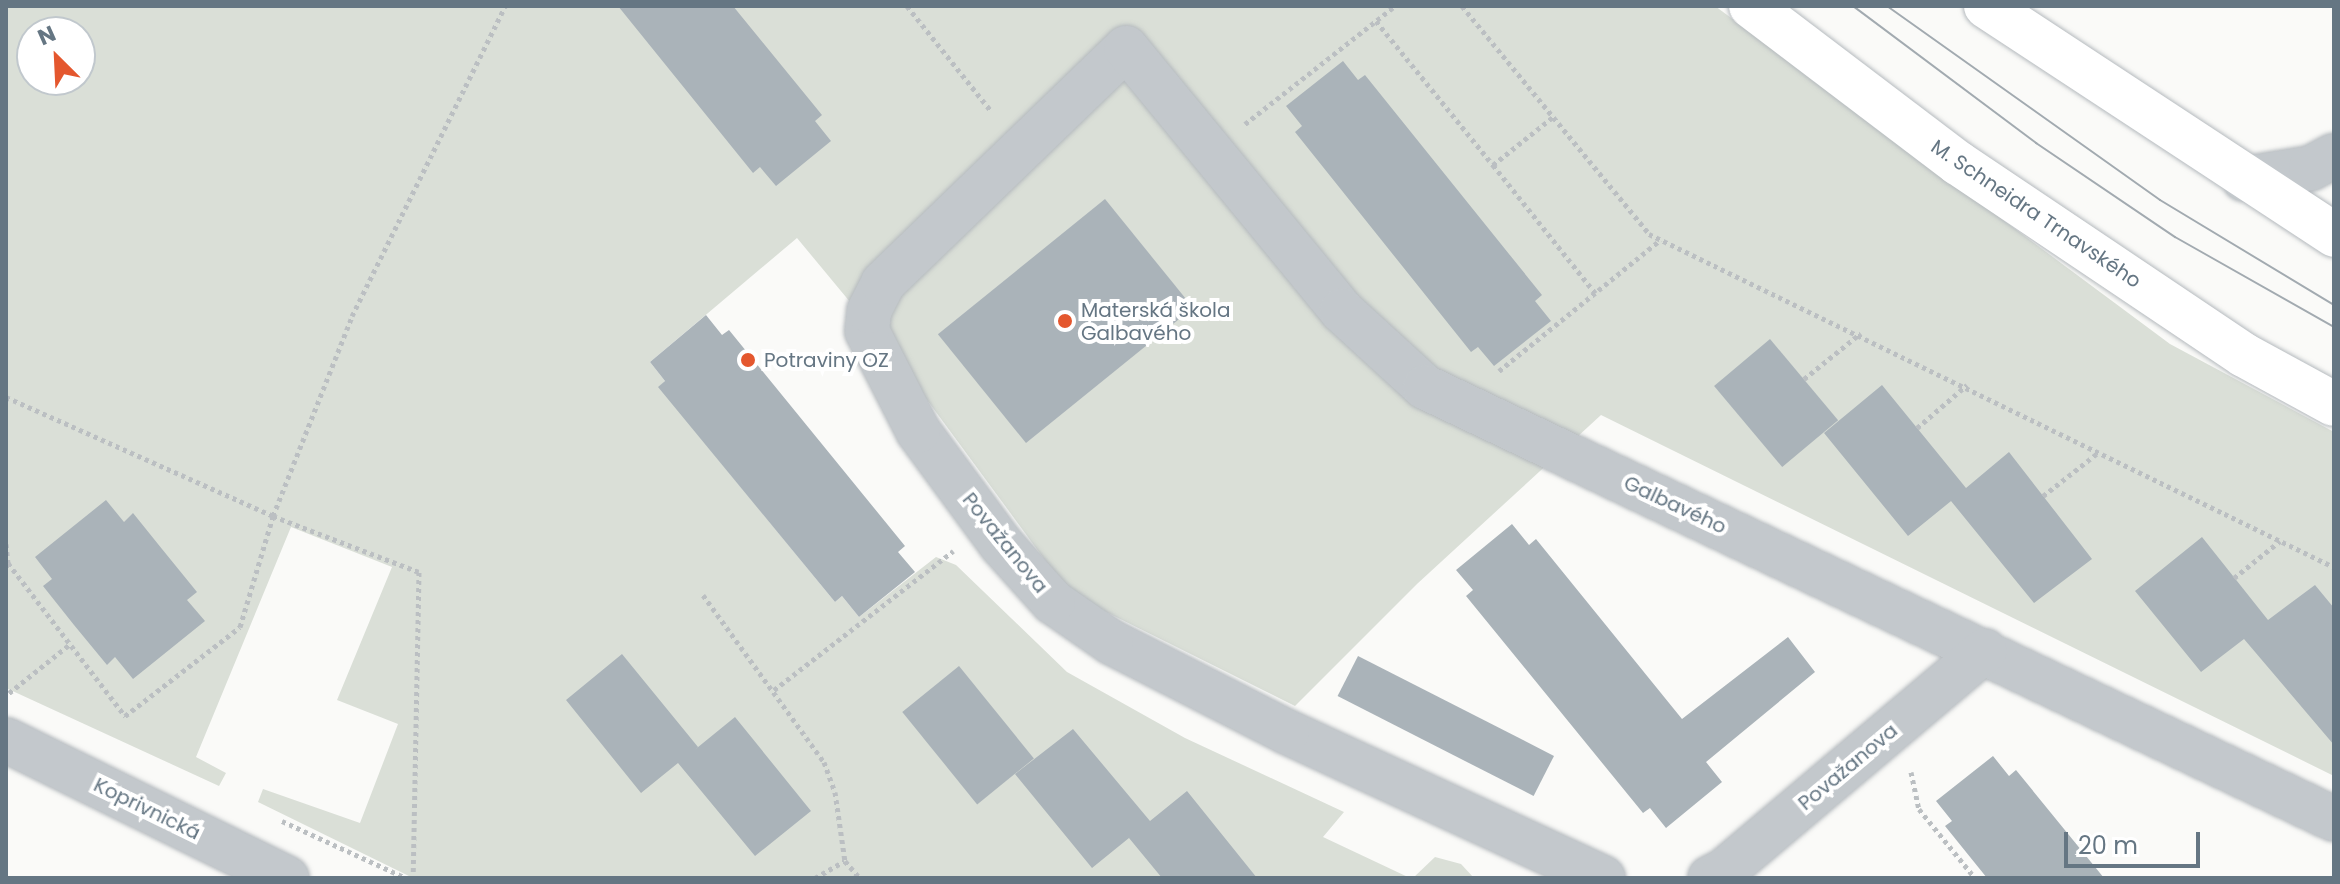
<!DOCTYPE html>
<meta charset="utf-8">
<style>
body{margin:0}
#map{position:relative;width:2340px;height:884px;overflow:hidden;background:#fafaf8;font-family:Poppins,sans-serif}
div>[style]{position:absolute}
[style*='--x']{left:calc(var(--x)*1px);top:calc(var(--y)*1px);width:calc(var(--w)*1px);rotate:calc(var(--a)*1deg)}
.green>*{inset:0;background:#dadfd7}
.building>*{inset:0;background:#aab3b9;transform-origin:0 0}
.path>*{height:5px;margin-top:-2.5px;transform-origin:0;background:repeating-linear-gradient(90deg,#bbbfc2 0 4px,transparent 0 8px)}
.roads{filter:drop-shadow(0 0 2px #b5babe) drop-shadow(0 0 2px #b5babe)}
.minor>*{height:44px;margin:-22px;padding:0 22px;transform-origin:22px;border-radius:22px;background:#c3c8cc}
.major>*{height:44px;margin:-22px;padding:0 22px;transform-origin:22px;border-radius:22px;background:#fff}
.tram>*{height:2px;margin:-1px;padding:0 1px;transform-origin:1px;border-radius:1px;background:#a2aab0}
.dots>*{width:22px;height:22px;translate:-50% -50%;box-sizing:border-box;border:4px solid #fff;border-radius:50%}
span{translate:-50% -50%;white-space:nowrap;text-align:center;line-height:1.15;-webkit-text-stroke:8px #fff;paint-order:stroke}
.street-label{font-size:20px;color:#657683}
.poi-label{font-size:20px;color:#657683}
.left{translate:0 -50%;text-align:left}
.frame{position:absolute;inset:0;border:8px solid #657683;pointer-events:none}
.north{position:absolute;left:16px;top:16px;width:80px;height:80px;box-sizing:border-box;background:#fff;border:2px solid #c1c8cd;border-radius:50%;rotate:336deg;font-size:22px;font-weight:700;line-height:32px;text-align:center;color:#657683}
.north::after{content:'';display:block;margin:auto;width:28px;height:36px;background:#e4572e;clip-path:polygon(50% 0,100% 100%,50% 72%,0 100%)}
.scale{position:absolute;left:2064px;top:832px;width:136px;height:36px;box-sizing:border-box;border:4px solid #657683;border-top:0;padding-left:10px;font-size:24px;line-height:28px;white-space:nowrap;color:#657683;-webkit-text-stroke:6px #fff;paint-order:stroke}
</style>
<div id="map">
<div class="green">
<i style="clip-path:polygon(evenodd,6px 6px,1715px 6px,2170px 344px,2334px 432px,2334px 776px,1601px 415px,1417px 584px,1295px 706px,1070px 594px,894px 355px,797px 238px,650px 362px,665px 381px,659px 387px,835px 602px,842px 596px,859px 617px,936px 557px,956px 565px,1067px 672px,1185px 738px,1344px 812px,1323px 837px,1410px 878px,413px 878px,258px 802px,263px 789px,360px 823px,398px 724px,337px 700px,392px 567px,291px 527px,196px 757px,226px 773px,219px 786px,6px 688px,6px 6px,32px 32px,80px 32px,80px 80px,32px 80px,32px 32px)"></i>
<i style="clip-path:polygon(1435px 857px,1461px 864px,1474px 878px,1413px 878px)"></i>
</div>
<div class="building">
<i style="clip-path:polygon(618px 6px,733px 6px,822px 115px,815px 121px,831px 141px,776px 186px,760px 167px,753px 173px)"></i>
<i style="clip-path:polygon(1343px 61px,1358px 80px,1365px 75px,1542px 295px,1535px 301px,1551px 321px,1494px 366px,1478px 347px,1471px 352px,1295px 132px,1302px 126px,1286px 106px)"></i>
<i style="left:1105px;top:199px;width:140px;height:215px;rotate:51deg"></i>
<i style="clip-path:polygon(706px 315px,722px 335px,729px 330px,905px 546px,898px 552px,915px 572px,859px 617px,842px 596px,835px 602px,658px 387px,665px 381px,650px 362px)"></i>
<i style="left:1770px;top:339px;width:106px;height:73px;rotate:50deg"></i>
<i style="clip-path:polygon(1882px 385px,1966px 488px,2009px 452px,2092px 559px,2034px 603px,1951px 501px,1956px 497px,1908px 536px,1824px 433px)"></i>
<i style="clip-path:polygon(106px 500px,124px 522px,133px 513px,162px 549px,197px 592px,187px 600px,205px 621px,133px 679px,115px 657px,107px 665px,74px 625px,43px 586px,52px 579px,35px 557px)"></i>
<i style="clip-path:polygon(1512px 524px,1529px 545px,1536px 539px,1682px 719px,1788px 637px,1815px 672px,1706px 762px,1722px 782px,1666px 828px,1650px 808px,1643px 813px,1466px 596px,1473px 590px,1456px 570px)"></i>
<i style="clip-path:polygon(2202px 537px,2268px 620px,2315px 585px,2334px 608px,2334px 745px,2244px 639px,2201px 672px,2135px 591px)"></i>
<i style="clip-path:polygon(622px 654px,698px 747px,692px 752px,735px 717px,811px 811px,755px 856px,678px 763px,641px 793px,566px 700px)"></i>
<i style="left:1358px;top:656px;width:220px;height:45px;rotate:27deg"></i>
<i style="left:959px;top:666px;width:119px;height:73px;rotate:51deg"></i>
<i style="clip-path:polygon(1073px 729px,1150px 821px,1187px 791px,1257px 878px,1162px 878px,1129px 838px,1145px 825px,1092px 868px,1015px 774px)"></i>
<i style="clip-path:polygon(1993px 756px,2009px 776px,2016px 770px,2104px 878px,1987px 878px,1945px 826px,1952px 821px,1936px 801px)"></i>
</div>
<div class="path">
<i style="--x:907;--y:6;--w:134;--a:51.3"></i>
<i style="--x:1462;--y:6;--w:295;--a:50.6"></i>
<i style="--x:1649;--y:234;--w:762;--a:25.93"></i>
<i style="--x:1376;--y:21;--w:186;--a:50.9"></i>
<i style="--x:1493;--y:165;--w:77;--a:-38.7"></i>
<i style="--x:1245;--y:124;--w:191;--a:-38.2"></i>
<i style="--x:1493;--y:165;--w:164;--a:51.4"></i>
<i style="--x:1499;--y:371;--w:208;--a:-39.1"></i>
<i style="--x:1804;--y:379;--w:73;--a:-38.9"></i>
<i style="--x:6;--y:397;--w:292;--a:24"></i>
<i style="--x:273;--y:516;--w:156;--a:21"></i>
<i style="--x:419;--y:572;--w:306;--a:91.1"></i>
<i style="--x:1917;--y:428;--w:66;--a:-40.7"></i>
<i style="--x:2043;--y:496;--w:71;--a:-38.2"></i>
<i style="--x:6;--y:544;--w:19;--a:84"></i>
<i style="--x:8;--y:563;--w:193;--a:52.6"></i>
<i style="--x:125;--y:716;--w:145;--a:-37.7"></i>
<i style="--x:240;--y:627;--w:116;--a:-73.4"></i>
<i style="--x:273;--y:516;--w:215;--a:-68.4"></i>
<i style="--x:352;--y:316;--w:346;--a:-63.7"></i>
<i style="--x:2234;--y:578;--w:59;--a:-38.8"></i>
<i style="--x:703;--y:595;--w:206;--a:54.1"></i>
<i style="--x:824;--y:762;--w:32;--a:70"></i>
<i style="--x:835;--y:792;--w:70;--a:81.8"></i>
<i style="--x:845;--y:861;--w:23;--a:49"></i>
<i style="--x:774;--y:690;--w:227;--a:-37.8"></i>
<i style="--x:9;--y:693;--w:77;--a:-38.7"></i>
<i style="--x:1911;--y:772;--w:38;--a:78"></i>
<i style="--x:1919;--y:809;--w:89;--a:50.9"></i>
<i style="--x:282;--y:821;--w:136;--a:24.7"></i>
<i style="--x:815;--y:878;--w:34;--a:-30"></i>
</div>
<div class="roads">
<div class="minor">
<i style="--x:2244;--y:179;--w:68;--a:-9.3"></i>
<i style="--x:2311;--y:168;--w:26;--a:-28"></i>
<i style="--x:6;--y:740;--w:313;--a:26.2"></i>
<i style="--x:1603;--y:878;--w:348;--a:-155.2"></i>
<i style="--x:1287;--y:732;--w:198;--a:-152.9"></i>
<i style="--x:1111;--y:642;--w:70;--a:-145.4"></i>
<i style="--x:1053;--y:602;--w:78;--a:-131.9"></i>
<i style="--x:1001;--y:544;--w:140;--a:-126.3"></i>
<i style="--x:918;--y:431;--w:112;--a:-117"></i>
<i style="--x:867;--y:331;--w:20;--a:-84"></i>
<i style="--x:869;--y:311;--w:31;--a:-63"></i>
<i style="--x:883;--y:283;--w:338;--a:-44"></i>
<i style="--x:1126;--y:48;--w:340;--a:50.6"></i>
<i style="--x:1342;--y:311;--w:113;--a:42.5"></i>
<i style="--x:1425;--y:387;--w:1006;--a:25.42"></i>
<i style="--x:1710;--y:878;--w:16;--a:-27"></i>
<i style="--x:1724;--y:871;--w:341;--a:-40.2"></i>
</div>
<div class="major">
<i style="--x:1751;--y:6;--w:260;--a:37.2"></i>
<i style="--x:1958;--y:163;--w:344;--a:33.9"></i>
<i style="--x:2244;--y:355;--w:102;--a:28.6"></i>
<i style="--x:1986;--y:6;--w:417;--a:33.3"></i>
</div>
</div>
<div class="tram">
<i style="--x:1853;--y:6;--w:229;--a:36.8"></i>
<i style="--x:2036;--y:143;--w:168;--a:34.1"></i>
<i style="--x:2175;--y:237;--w:183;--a:29.5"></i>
<i style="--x:1887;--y:6;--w:335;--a:35.4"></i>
<i style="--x:2160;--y:200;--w:203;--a:31.1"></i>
</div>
<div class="dots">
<i style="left:1065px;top:321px;background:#e4572e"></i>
<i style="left:748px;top:360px;background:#e4572e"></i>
</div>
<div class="street-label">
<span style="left:2036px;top:214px;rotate:34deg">M. Schneidra Trnavského</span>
<span style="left:1675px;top:505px;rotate:25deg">Galbavého</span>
<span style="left:1005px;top:543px;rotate:51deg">Považanova</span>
<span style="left:1848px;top:767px;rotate:-40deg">Považanova</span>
<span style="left:147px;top:809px;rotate:26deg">Koprivnická</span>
</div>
<div class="poi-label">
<span class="left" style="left:1081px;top:322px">Materská škola<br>Galbavého</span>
<span class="left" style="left:764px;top:360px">Potraviny OZ</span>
</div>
<div class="frame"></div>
<div class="north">N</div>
<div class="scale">20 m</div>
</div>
